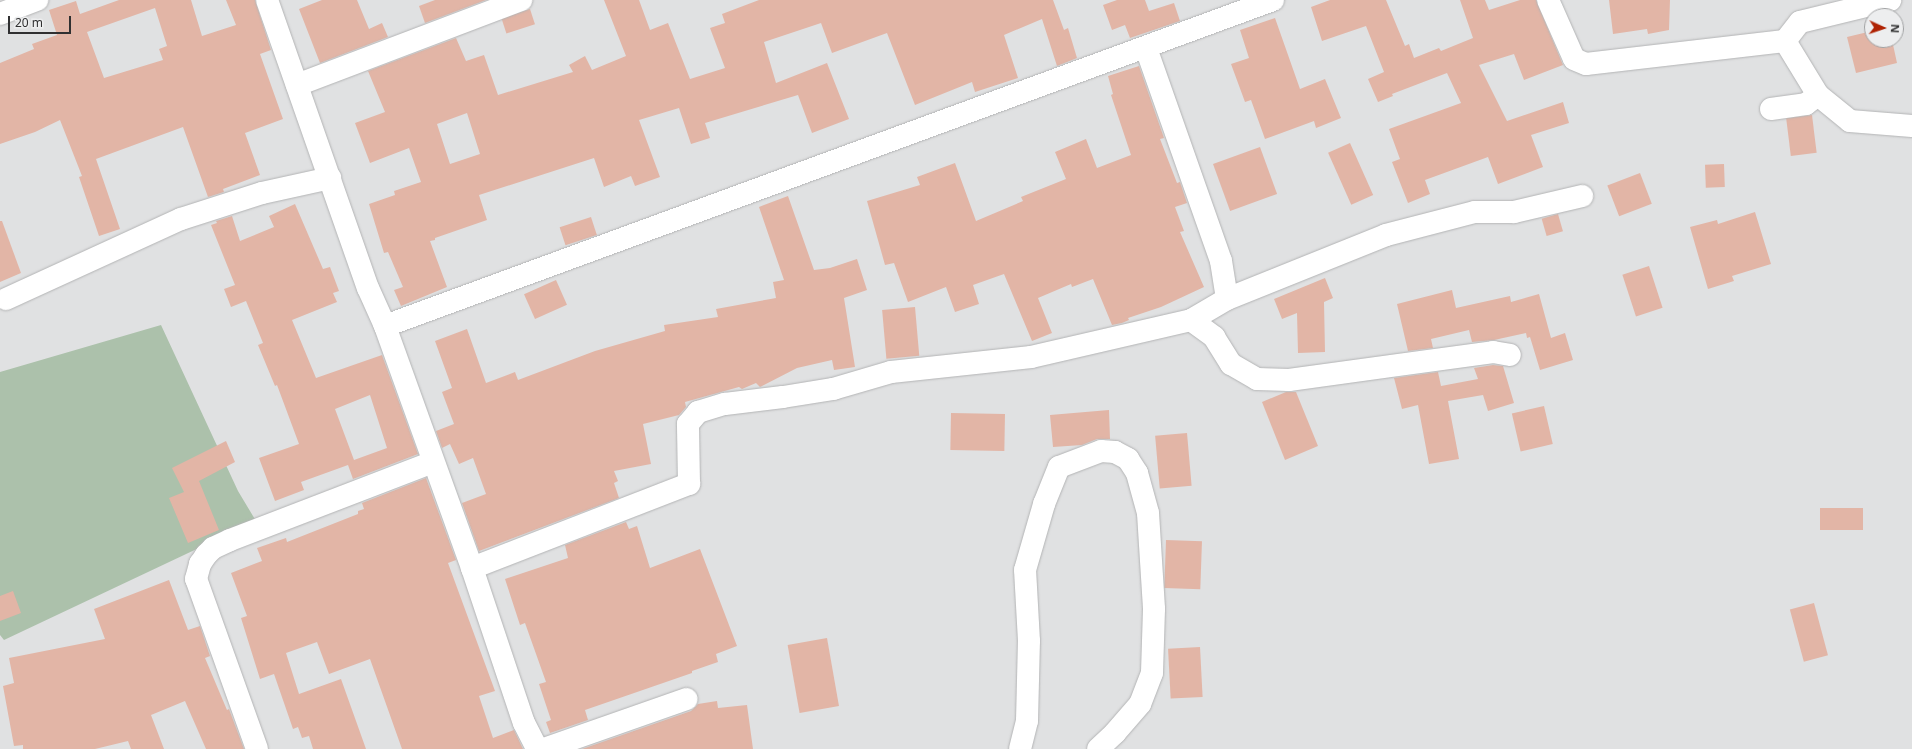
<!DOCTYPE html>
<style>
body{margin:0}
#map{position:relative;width:1912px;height:749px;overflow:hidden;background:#e0e1e2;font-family:"Noto Sans",sans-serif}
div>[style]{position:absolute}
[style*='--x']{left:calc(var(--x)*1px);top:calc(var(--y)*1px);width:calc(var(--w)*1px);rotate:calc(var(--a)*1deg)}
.green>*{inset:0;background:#acc1ab}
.building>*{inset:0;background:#e2b5a6;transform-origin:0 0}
.roads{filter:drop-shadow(0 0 1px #b3b4b5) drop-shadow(0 0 1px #b3b4b5)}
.minor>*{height:22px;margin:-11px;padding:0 11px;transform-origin:11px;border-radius:11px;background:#fff}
span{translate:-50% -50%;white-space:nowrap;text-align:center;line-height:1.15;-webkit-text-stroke:4px #edeeef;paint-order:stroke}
.north{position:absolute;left:1864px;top:8px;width:40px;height:40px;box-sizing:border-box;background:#edeeef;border:1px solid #a1a2a3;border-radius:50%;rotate:93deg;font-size:11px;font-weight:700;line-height:16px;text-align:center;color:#303031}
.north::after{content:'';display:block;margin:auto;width:14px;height:18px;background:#af2203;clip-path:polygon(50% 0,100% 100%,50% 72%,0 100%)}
.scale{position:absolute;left:8px;top:16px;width:63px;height:18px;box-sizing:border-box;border:2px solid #303031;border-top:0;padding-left:5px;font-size:12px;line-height:14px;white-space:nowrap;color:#303031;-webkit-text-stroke:3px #edeeef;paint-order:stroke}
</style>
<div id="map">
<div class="green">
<i style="clip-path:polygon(161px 325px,238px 491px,256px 521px,4px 640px,0 635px,0 372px)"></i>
</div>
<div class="building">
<i style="clip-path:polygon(evenodd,119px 0,191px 0,202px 36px,236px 25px,226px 0,255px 0,271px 50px,260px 54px,283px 119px,245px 133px,260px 175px,223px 189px,224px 192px,208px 197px,183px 127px,96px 159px,120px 229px,99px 236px,79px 177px,82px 176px,60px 120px,35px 132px,0 144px,0 63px,34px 49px,32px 44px,57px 35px,49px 10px,76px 1px,80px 14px,119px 0,155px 8px,167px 46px,159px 49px,163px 60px,104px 78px,87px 32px,155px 8px)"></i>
<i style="clip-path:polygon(322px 0,357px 0,369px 29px,382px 23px,388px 37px,320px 63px,299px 9px)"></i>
<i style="clip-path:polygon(435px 0,486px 0,425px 23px,419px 6px)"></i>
<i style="clip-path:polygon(evenodd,604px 0,639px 0,650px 30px,668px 23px,690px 79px,725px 68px,710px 28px,725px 23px,722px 14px,759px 0,1053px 0,1064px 30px,1068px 28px,1077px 58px,1057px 66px,1042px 19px,1004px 35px,1018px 78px,975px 92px,972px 82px,915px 105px,887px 33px,832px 53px,821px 23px,764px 42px,776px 83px,827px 63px,849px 119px,812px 133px,798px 95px,705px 123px,710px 138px,691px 144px,679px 108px,639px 120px,660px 177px,635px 186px,631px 176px,604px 187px,594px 158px,479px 195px,487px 220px,435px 238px,435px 240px,430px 241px,447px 287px,401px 306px,394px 290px,403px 287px,388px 252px,384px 253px,369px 204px,395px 195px,394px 191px,421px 182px,409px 148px,370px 163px,355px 123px,385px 112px,368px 71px,456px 38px,466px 61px,484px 55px,498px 95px,573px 72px,569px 65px,585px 56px,592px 70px,626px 56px,604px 0,467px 113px,480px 154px,450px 164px,437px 124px,467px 113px)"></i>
<i style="clip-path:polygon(1117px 0,1145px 0,1149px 11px,1174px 3px,1180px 21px,1130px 38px,1125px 25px,1112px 30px,1103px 5px)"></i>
<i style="clip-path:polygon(1330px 0,1386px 0,1405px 46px,1409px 44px,1414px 58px,1439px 48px,1441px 51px,1473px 38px,1460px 0,1485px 0,1489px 10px,1520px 0,1536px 0,1563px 65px,1524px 80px,1514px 54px,1479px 65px,1507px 121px,1563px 102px,1569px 123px,1531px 135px,1543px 167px,1498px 184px,1488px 157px,1425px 180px,1430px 194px,1408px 203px,1392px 162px,1400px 159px,1389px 129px,1461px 103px,1447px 73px,1392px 94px,1393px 96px,1378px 102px,1368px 79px,1384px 72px,1366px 26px,1322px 41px,1311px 7px)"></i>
<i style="clip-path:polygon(1609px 0,1670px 0,1669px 30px,1648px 34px,1647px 29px,1613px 34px)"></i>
<i style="left:530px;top:9px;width:16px;height:30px;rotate:72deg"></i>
<i style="clip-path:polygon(1275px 18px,1300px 89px,1325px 79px,1341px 118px,1316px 128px,1314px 121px,1265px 139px,1251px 100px,1245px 102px,1231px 64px,1249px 58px,1240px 30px)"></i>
<i style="clip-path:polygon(1872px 31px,1872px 40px,1892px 40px,1897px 63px,1856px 73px,1847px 37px)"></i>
<i style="clip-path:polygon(1139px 66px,1164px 138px,1160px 139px,1177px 183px,1180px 182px,1187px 203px,1175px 207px,1184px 231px,1180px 232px,1204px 287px,1161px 307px,1128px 318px,1129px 320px,1122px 323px,1112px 325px,1093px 279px,1072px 287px,1071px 284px,1038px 298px,1052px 333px,1032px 341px,1004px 274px,973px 285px,979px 304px,955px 312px,946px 287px,908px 302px,894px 263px,885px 265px,867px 201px,920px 185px,917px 177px,955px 163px,976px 221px,1023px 201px,1021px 197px,1066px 179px,1055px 152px,1086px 139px,1097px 168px,1131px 155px,1111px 95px,1113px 94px,1108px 76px)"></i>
<i style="left:1812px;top:115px;width:38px;height:26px;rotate:83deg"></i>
<i style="left:1350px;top:143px;width:57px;height:24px;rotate:66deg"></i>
<i style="left:1260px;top:147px;width:50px;height:50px;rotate:70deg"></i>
<i style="left:1724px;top:164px;width:23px;height:19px;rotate:88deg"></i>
<i style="left:1640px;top:173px;width:33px;height:35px;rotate:69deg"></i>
<i style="clip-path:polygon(788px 196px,814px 270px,830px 268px,857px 259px,867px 290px,844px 298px,855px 367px,834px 370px,832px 360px,797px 368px,760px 387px,756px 383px,742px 389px,739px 387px,685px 402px,686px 407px,679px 415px,643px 424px,651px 464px,614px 471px,618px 481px,614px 483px,619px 498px,479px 551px,462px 503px,486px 494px,473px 458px,459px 464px,450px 444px,442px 448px,436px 431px,454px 424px,442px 392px,452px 388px,435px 341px,467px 329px,486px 383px,515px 372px,518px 380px,595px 351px,665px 331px,664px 325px,718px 317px,716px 309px,776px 298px,773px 282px,784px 280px,759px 207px)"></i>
<i style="clip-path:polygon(evenodd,295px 204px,323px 269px,330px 267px,339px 291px,333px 293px,337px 302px,292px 320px,316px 378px,382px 355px,418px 454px,353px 479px,348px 465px,301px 482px,304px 490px,275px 501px,259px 458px,299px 444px,277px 385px,275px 386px,258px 345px,263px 343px,246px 301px,231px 307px,224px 289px,235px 285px,211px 225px,217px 223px,216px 221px,232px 216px,240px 241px,274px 227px,269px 216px,295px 204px,370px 395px,387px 448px,354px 460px,335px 409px,370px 395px)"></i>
<i style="clip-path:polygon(1755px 212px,1771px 264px,1732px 276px,1734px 281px,1708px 289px,1690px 227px,1717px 220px,1718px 224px)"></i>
<i style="left:1558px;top:214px;width:18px;height:17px;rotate:74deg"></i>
<i style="left:591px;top:217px;width:19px;height:33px;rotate:72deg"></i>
<i style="clip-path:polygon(0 221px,2px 221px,21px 273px,0 282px)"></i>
<i style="left:1649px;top:266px;width:44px;height:28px;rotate:72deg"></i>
<i style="clip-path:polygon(1325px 278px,1333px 298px,1324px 302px,1325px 352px,1298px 353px,1297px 313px,1282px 319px,1274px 299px)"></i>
<i style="left:556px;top:280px;width:27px;height:35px;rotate:66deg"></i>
<i style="clip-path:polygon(1452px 290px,1456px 308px,1510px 296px,1511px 302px,1539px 294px,1551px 338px,1565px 333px,1573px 360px,1540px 370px,1530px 337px,1527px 338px,1526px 333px,1494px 340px,1472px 342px,1469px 330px,1431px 339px,1433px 348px,1408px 351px,1397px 304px)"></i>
<i style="left:915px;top:307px;width:49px;height:33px;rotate:85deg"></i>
<i style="clip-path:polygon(1493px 365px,1503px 366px,1514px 403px,1488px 411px,1483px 395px,1448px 401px,1459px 459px,1429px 464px,1418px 405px,1402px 409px,1394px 378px,1438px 372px,1441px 386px,1478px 379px,1474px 368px)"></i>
<i style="clip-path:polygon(1286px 392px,1296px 392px,1318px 446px,1285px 460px,1262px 402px)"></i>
<i style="left:1544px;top:406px;width:39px;height:33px;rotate:77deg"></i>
<i style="clip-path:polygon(1109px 410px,1110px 439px,1097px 439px,1082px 445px,1053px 447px,1050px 415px)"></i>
<i style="left:951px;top:413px;width:54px;height:37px;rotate:1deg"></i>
<i style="left:1187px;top:433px;width:53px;height:32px;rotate:85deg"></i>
<i style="clip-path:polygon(226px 441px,235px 462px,199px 481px,219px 530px,188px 543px,169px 498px,184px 492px,172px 468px)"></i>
<i style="clip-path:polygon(426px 478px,456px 560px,448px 563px,495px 691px,479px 696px,493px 738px,514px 730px,523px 749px,402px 749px,370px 659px,329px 674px,317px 642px,286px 653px,299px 694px,341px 679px,366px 749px,313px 749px,309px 736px,302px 738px,298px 727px,293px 729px,274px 674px,260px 679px,241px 618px,247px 616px,231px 573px,262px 561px,257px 548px,286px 538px,287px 542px,358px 514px,358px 511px,364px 509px,362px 503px)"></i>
<i style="left:1820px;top:508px;width:43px;height:22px"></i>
<i style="clip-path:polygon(626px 522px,629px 529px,637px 526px,650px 568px,700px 549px,737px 646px,716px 654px,718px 662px,692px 671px,692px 673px,585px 710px,588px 720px,550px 733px,546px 722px,551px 720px,539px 684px,546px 682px,525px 623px,520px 625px,505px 579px,568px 558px,565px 545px)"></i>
<i style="left:1166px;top:540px;width:36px;height:48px;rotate:2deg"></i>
<i style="clip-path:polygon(169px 580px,188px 630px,200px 626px,210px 656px,205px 658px,227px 710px,229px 709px,244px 749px,206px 749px,185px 701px,151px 715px,164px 749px,131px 749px,128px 741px,95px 749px,23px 749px,23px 745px,14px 746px,3px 686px,14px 683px,9px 658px,105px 639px,94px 609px)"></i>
<i style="clip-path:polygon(13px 591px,21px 613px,0 621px,0 596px)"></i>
<i style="left:1814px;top:603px;width:54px;height:25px;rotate:75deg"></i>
<i style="left:827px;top:638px;width:69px;height:40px;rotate:80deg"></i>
<i style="left:1200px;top:647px;width:50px;height:32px;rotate:87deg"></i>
<i style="clip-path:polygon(717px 701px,718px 708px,747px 705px,753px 749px,582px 749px,691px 711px,698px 704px)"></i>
</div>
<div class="roads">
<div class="minor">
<i style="--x:267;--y:0;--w:305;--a:70.7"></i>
<i style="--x:368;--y:288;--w:42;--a:65.9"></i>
<i style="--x:385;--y:326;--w:257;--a:70.2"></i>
<i style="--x:472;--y:568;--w:163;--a:71.5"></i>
<i style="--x:524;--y:723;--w:29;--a:63"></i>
<i style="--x:1548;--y:0;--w:64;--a:66.2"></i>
<i style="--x:1574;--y:59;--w:13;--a:23"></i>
<i style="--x:1586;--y:64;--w:200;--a:-6.6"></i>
<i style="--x:1785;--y:41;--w:24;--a:-52"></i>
<i style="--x:1800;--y:22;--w:93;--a:-13.7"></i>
<i style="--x:0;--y:14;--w:40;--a:-21"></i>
<i style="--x:1785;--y:41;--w:63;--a:58.6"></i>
<i style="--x:1818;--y:95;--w:41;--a:39.1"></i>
<i style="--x:1850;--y:121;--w:62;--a:4.6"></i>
<i style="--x:1146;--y:48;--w:226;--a:70.6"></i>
<i style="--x:1221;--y:261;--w:38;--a:81"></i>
<i style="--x:1227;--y:299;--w:42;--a:149.7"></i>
<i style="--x:297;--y:85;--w:240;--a:-20.8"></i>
<i style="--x:1771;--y:109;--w:35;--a:-8"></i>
<i style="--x:1806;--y:104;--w:15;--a:-37"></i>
<i style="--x:6;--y:299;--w:192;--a:-24.6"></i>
<i style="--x:181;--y:219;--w:85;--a:-17.8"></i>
<i style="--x:262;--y:193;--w:70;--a:-12.4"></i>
<i style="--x:1227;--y:299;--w:171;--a:-21.9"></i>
<i style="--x:1386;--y:235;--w:92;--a:-14.5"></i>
<i style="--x:1475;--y:212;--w:39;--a:0"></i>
<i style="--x:1514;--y:212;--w:70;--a:-13.2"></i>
<i style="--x:385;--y:326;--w:946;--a:-20.16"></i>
<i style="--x:472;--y:568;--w:233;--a:-21.2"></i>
<i style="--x:689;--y:484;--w:60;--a:-91"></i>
<i style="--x:688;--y:424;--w:16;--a:-50"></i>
<i style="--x:698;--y:412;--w:28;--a:-17"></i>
<i style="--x:725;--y:404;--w:58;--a:-6.9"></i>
<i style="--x:783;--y:397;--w:51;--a:-9.1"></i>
<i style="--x:833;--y:389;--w:60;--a:-16.3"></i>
<i style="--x:891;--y:372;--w:141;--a:-6.1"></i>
<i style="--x:1031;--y:357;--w:164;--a:-13"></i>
<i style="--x:1191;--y:320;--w:29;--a:36"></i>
<i style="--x:1214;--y:337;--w:32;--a:58"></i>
<i style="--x:1231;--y:364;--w:30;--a:30"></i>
<i style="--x:1257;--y:379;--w:32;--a:2"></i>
<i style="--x:1289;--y:380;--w:206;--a:-7.8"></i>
<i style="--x:1493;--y:352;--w:17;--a:10"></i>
<i style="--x:257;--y:749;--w:181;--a:-109.7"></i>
<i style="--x:196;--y:579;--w:16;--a:-75"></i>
<i style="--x:200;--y:564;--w:11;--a:-56"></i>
<i style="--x:206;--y:555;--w:10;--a:-45"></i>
<i style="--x:213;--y:548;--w:19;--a:-25"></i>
<i style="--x:230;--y:540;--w:217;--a:-21"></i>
<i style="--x:544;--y:749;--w:151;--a:-19.3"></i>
<i style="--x:1020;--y:749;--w:29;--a:-76"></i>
<i style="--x:1027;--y:721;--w:80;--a:-88.6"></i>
<i style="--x:1029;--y:641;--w:71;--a:-93.2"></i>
<i style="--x:1025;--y:570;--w:69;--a:-73.9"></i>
<i style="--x:1044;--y:504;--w:40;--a:-68"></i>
<i style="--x:1059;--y:467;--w:45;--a:-20.9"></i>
<i style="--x:1101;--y:451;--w:14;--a:4"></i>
<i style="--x:1115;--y:452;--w:15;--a:28"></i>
<i style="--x:1128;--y:459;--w:17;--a:57"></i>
<i style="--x:1137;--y:473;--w:41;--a:74.6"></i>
<i style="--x:1148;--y:513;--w:96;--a:86.4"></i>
<i style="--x:1154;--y:609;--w:64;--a:91.8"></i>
<i style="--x:1152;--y:673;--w:33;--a:111"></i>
<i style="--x:1140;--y:704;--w:38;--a:131"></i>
<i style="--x:1115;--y:733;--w:23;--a:137"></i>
</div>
</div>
<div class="north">N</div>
<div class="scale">20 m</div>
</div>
